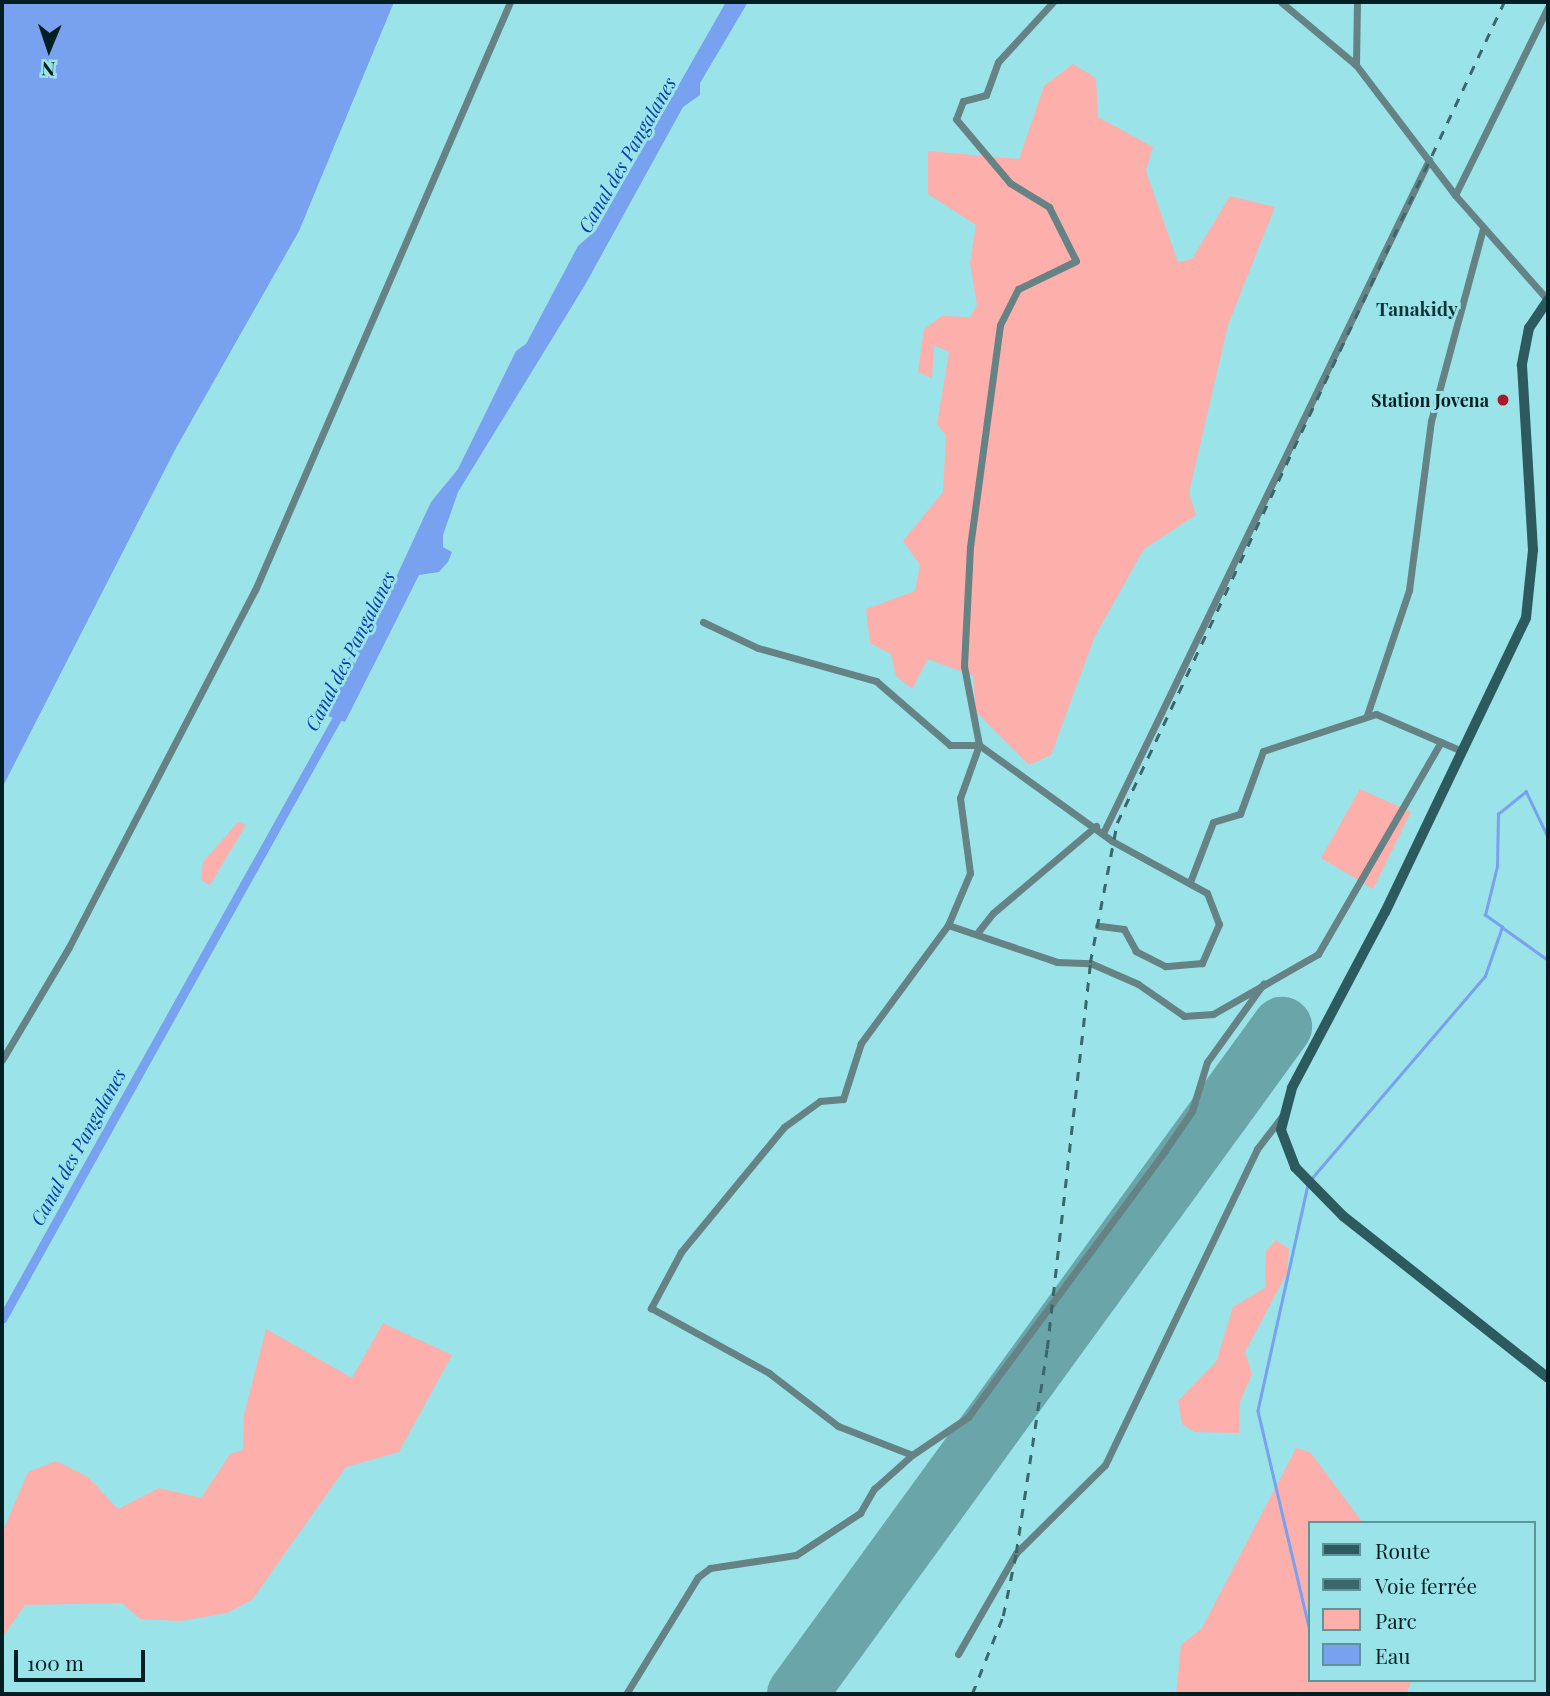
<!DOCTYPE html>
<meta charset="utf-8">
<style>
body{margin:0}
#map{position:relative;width:1550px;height:1696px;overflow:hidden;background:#9ae3e9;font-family:"Playfair Display",serif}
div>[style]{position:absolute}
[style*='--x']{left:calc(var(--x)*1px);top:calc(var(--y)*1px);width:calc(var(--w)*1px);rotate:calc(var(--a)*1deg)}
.green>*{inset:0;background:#fdafab}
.water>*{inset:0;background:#78a1ef}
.stream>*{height:2.5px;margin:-1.25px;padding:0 1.25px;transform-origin:1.25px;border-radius:1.25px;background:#78a1ef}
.canal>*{height:9px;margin:-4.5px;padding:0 4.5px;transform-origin:4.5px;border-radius:4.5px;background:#78a1ef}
.runway>*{height:60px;margin:-30px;padding:0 30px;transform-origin:30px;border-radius:30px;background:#6aa5aa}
.minor>*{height:7px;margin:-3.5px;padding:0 3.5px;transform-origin:3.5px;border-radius:3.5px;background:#658284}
.secondary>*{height:10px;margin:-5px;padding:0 5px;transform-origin:5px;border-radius:5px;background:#2d5a5e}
.rail>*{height:2.5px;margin-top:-1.25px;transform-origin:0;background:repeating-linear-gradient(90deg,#39676b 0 9px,transparent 0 18px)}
.dots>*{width:19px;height:19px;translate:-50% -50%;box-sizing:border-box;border:4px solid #9ae3e9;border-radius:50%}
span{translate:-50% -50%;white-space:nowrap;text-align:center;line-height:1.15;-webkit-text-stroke:6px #9ae3e9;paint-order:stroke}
.poi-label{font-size:18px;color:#011f22;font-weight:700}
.right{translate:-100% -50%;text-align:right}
.water-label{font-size:19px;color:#063aa9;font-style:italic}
.neighbourhood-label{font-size:19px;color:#0d3539;font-weight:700}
.frame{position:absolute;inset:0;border:4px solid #011f22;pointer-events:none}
.legend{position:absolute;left:1308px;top:1521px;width:228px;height:161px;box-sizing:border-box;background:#9ae3e9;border:2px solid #5d9599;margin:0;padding:9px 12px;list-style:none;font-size:21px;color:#011f22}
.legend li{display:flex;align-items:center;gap:14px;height:35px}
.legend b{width:35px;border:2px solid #5d9599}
.north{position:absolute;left:14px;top:14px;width:70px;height:70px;-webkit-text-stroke:5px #9ae3e9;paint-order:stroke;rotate:182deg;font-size:19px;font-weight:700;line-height:28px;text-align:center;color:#011f22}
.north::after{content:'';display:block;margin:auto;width:24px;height:32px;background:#011f22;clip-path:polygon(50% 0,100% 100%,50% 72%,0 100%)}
.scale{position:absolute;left:14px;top:1650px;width:131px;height:32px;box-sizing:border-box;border:4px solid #011f22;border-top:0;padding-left:9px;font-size:21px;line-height:24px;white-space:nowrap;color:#011f22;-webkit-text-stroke:5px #9ae3e9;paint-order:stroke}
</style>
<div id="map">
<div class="green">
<i style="clip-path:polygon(1073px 64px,1096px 78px,1098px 117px,1153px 147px,1146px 171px,1178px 262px,1192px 259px,1230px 196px,1275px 207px,1228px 325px,1189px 493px,1196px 515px,1144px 549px,1095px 636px,1051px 755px,1029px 765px,976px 712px,973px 676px,928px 659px,912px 689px,896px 676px,891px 654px,870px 643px,866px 609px,915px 591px,920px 565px,903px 541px,943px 492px,946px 436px,937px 424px,949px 352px,934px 345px,932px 378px,918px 372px,924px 329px,942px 316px,970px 317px,977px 305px,970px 263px,976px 225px,928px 194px,928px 151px,1019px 159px,1044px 86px)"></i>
<i style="clip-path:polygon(1360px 789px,1411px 812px,1373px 889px,1321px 858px)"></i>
<i style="clip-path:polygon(238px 822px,246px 825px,210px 885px,201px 880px,203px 862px)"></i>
<i style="clip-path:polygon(1276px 1240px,1289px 1249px,1287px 1273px,1245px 1352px,1252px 1374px,1240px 1402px,1239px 1433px,1195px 1432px,1182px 1424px,1178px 1401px,1216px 1362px,1233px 1307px,1265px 1288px,1266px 1251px)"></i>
<i style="clip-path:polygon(383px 1323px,452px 1355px,399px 1452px,346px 1467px,252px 1600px,227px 1613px,181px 1621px,140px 1619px,122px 1603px,25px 1605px,2px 1638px,2px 1533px,28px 1472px,56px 1461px,88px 1477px,118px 1509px,159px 1488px,201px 1498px,230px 1454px,243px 1450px,244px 1415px,266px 1329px,352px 1378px)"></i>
<i style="clip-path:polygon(1296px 1448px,1310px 1452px,1363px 1523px,1310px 1523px,1310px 1680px,1412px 1680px,1406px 1694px,1176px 1694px,1181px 1645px,1202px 1628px)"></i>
</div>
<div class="water">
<i style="clip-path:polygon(2px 2px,394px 2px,299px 231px,176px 448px,2px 788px)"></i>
<i style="clip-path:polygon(726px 2px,748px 2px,700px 83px,700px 95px,683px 107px,585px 285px,458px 492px,443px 535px,443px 547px,452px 552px,448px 562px,439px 572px,419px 575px,345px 722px,325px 715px,337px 677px,386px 599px,431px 502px,458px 469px,516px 351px,526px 344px,578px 246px,596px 230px)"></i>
</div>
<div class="stream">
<i style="--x:1502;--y:927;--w:21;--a:-145"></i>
<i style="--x:1485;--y:915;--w:50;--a:-76.2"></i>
<i style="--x:1497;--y:866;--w:52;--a:-88.9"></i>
<i style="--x:1498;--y:814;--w:36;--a:-39"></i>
<i style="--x:1526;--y:791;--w:51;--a:64.4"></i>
<i style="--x:1311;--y:1179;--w:267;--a:-49.4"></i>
<i style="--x:1485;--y:976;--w:52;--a:-70.9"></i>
<i style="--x:1502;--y:927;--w:57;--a:35.7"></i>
<i style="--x:1308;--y:1185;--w:231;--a:102.5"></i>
<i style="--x:1258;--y:1411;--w:226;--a:76.7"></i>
</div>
<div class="canal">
<i style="--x:2;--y:1319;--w:698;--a:-60.87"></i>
</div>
<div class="runway">
<i style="--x:797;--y:1694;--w:825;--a:-53.98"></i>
</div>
<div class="minor">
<i style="--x:1053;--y:2;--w:81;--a:132.5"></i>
<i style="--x:998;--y:62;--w:35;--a:110"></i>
<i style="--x:986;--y:95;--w:24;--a:165"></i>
<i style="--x:963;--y:101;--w:19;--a:111"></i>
<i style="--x:956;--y:119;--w:84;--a:49.8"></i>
<i style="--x:1010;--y:183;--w:46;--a:31.6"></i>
<i style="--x:1049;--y:207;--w:60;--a:63.4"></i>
<i style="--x:1076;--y:261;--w:64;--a:154.2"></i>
<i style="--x:1018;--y:289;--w:40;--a:116.6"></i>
<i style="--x:1000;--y:325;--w:224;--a:97.7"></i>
<i style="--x:970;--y:547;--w:119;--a:92.9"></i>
<i style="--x:964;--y:666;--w:80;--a:79.2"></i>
<i style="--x:979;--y:745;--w:164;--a:35.8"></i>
<i style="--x:1112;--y:841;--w:108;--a:28.7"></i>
<i style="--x:1207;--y:893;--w:33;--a:69"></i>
<i style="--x:1219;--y:924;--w:43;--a:113.6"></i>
<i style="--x:1202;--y:963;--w:37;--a:175"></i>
<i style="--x:1165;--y:966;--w:33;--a:-153"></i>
<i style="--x:1136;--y:951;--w:25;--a:-119"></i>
<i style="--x:1124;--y:929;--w:26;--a:-173"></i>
<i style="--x:1281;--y:2;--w:98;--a:40"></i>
<i style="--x:1356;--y:65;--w:163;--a:52.7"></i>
<i style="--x:1455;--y:195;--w:140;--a:48.5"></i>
<i style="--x:1356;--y:65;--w:63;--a:-89.1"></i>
<i style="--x:1455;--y:195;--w:210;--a:-63.7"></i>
<i style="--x:703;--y:622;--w:61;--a:25.3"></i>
<i style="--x:758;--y:648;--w:123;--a:15.6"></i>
<i style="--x:876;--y:681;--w:98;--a:40.9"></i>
<i style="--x:950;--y:745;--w:29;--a:0"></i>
<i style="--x:979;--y:745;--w:56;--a:109.7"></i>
<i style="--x:960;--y:798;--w:76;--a:82.4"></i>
<i style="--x:970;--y:873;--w:56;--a:112.9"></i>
<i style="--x:948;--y:925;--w:147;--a:126.4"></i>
<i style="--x:861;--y:1043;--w:59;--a:107.8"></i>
<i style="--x:843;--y:1099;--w:23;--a:175"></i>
<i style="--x:820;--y:1101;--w:44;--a:144.2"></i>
<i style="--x:784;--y:1127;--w:162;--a:129.5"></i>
<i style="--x:681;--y:1252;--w:64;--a:118.2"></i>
<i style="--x:651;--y:1308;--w:135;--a:28.8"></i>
<i style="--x:769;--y:1373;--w:87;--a:37.5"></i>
<i style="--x:838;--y:1426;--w:79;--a:21.4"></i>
<i style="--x:1367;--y:715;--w:132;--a:-71.4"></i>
<i style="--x:1409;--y:590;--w:170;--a:-82.6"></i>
<i style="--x:1431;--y:421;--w:200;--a:-74.9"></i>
<i style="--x:1104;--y:831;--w:746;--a:-64.16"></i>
<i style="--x:1190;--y:882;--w:64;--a:-69"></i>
<i style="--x:1213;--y:822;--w:28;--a:-17"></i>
<i style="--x:1240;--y:814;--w:67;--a:-69.9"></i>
<i style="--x:1263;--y:751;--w:119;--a:-18.1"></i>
<i style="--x:1376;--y:714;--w:94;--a:23.3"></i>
<i style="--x:948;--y:925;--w:115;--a:18.7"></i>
<i style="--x:1057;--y:962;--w:33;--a:2"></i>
<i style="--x:1090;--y:963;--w:52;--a:23.6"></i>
<i style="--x:1138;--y:984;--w:56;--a:34.8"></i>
<i style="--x:1184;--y:1016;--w:29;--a:-4"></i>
<i style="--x:1213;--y:1014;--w:121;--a:-29.7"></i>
<i style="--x:1318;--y:954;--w:245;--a:-59.9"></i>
<i style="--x:978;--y:932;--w:24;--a:-52"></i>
<i style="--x:993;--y:913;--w:135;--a:-40.2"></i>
<i style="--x:2;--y:1060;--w:131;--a:-59.3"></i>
<i style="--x:69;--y:947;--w:403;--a:-62.5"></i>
<i style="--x:255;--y:590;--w:641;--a:-66.55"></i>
<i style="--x:958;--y:1654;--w:116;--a:-60.1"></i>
<i style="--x:1016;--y:1553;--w:125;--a:-44.7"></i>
<i style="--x:1105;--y:1465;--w:351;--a:-64.3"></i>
<i style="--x:1257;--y:1149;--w:43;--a:-52.6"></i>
<i style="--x:626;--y:1694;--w:137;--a:-58.4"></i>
<i style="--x:698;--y:1577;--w:15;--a:-37"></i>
<i style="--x:710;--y:1568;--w:87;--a:-8.6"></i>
<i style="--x:796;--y:1555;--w:77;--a:-33.3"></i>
<i style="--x:860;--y:1513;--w:28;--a:-60"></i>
<i style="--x:874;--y:1489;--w:51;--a:-41.8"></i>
<i style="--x:912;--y:1455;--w:68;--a:-34.2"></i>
<i style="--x:968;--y:1417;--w:330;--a:-53.5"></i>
<i style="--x:1164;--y:1152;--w:50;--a:-55.7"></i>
<i style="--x:1192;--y:1111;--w:51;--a:-73"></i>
<i style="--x:1207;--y:1062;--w:97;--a:-54.2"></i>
</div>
<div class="secondary">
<i style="--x:1548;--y:300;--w:34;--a:124"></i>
<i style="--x:1529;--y:328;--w:38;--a:101"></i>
<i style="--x:1522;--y:365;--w:185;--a:86.6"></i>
<i style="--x:1533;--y:550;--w:68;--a:95.9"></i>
<i style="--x:1526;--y:618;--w:326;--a:115.6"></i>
<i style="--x:1385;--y:912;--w:199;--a:117.9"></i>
<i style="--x:1292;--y:1088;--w:43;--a:104.7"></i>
<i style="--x:1281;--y:1130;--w:40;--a:69"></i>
<i style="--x:1295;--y:1167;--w:69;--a:45.6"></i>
<i style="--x:1343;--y:1216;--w:261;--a:38.3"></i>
</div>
<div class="rail">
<i style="--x:972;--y:1694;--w:84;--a:-68.3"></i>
<i style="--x:1003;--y:1616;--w:64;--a:-78.3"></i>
<i style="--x:1016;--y:1553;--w:206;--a:-81.4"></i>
<i style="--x:1047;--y:1349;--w:388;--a:-83.6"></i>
<i style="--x:1090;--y:963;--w:143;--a:-79.1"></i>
<i style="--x:1117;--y:823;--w:908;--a:-64.76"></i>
</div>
<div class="dots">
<i style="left:1503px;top:400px;background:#ab1628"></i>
</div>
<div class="poi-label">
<span class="right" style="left:1489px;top:400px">Station Jovena</span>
</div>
<div class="water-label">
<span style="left:627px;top:155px;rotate:-60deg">Canal des Pangalanes</span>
<span style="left:350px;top:651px;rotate:-63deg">Canal des Pangalanes</span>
<span style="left:78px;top:1147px;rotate:-61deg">Canal des Pangalanes</span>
</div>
<div class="neighbourhood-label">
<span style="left:1417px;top:309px">Tanakidy</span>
</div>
<div class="frame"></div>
<ul class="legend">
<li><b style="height:9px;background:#2d5a5e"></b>Route</li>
<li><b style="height:9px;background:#39676b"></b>Voie ferrée</li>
<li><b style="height:19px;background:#fdafab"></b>Parc</li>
<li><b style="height:19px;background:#78a1ef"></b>Eau</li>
</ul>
<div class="north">N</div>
<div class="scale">100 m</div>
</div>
